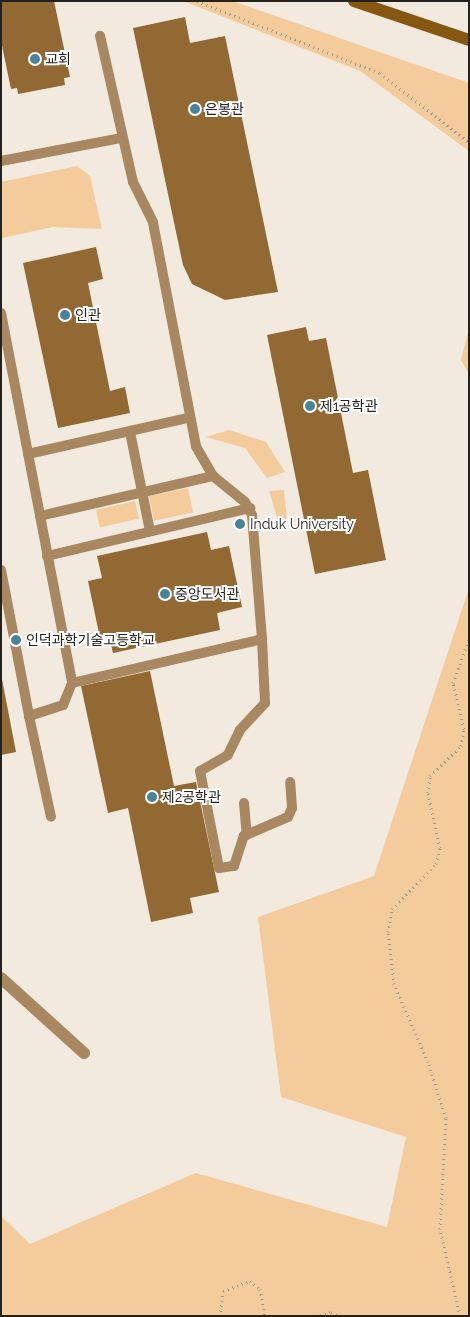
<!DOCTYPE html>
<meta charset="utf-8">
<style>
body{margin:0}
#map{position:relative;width:470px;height:1317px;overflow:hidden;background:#f3eadf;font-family:Raleway,"Noto Sans KR",sans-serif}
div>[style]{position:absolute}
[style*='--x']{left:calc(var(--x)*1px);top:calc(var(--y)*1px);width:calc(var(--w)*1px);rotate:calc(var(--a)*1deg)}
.green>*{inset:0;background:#f4cb9b;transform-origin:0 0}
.building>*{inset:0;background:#926833}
.path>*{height:3px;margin-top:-1.5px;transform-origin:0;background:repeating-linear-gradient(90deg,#a09a92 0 1px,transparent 0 5px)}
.lane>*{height:10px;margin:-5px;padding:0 5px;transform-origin:5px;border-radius:5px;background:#a98861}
.street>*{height:12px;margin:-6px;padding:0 6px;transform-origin:6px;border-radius:6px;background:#a98861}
.secondary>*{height:12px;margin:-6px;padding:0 6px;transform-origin:6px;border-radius:6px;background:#865711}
.dots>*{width:14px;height:14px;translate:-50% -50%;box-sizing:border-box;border:2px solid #fff;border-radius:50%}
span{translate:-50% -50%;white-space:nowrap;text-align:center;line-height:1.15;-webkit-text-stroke:4px #fff;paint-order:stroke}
.poi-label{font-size:14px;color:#25221e}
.left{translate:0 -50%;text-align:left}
.frame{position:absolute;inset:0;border:2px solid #25221e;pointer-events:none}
</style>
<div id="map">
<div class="green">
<i style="clip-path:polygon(183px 1px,232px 1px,469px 83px,469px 151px,360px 71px)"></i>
<i style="clip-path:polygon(77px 166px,90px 176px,102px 229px,53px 227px,2px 238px,1px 182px)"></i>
<i style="clip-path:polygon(469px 328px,469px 374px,461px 360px)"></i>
<i style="clip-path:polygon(229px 430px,266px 442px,285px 472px,267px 478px,245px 448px,206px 437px)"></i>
<i style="left:188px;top:488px;width:25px;height:40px;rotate:78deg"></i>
<i style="clip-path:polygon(284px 490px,287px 519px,279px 524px,269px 491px)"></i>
<i style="left:135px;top:501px;width:18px;height:40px;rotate:77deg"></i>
<i style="clip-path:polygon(469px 588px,469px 1316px,1px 1316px,1px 1216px,30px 1244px,196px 1173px,387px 1227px,406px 1137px,281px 1097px,258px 917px,374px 876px)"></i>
</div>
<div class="building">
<i style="clip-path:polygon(1px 1px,54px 1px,70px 77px,64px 78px,65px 85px,18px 94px,17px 88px,11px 89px,1px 41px)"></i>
<i style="clip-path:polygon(185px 17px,190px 43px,225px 36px,278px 292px,225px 300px,192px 284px,183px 265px,133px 28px)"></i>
<i style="clip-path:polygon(96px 247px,103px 279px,88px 283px,110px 391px,125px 387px,130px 413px,58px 428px,23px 263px)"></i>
<i style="clip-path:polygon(306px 327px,309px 341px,326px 338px,353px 473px,368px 470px,386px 560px,315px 574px,267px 335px)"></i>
<i style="clip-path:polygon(207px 532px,211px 550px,229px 546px,242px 607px,217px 613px,220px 630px,113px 653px,109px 636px,100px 638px,88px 581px,102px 578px,97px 556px)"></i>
<i style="clip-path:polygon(150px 671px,174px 786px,196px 782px,219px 892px,190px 898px,193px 913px,151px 922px,128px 808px,108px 813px,81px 686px)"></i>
<i style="clip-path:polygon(1px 674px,16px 752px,1px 755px)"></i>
</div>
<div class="path">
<i style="--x:197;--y:1;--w:197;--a:21.5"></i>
<i style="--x:380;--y:73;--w:113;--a:37.8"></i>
<i style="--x:469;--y:356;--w:4;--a:90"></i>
<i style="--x:220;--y:1316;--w:25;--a:-83"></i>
<i style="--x:223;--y:1291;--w:29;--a:-20"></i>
<i style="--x:250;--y:1281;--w:13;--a:39"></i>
<i style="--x:260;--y:1289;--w:27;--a:80"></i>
<i style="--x:315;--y:1316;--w:16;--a:-14"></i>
<i style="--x:331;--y:1312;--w:8;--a:30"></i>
<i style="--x:460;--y:1316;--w:89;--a:-102.9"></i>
<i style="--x:440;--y:1229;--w:111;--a:-86.9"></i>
<i style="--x:446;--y:1118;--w:59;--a:-107.8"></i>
<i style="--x:428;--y:1062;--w:85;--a:-113.6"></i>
<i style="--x:394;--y:984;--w:52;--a:-96.6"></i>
<i style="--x:388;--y:932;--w:23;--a:-80"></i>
<i style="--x:392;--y:909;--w:63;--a:-45.6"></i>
<i style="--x:436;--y:864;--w:16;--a:-76"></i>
<i style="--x:440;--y:848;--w:56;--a:-102.3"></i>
<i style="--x:428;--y:793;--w:17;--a:-83"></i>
<i style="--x:430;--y:776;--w:43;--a:-44.1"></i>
<i style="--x:461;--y:746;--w:17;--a:-80"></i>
<i style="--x:464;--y:729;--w:47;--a:-103.4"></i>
<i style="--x:453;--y:683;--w:47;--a:-70"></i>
</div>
<div class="lane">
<i style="--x:1;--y:161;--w:123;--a:-10.8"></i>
<i style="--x:1;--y:313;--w:377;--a:79.1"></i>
<i style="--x:72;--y:683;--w:24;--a:112"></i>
<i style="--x:63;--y:705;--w:36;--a:162"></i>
<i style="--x:29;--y:716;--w:103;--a:77.7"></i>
<i style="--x:130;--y:432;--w:101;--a:78.6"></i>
<i style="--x:28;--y:454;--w:164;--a:-12.7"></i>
<i style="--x:40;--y:516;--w:178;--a:-13"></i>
<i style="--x:47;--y:556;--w:209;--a:-13.3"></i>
<i style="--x:1;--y:570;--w:149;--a:79.1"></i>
<i style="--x:262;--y:639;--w:64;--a:87.3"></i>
<i style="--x:265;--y:703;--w:37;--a:133"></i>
<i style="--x:240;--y:730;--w:28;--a:116"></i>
<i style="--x:228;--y:755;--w:32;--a:150"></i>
<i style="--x:200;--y:771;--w:99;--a:78.9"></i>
<i style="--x:219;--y:868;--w:15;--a:-8"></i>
<i style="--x:234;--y:866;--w:32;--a:-72"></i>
<i style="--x:244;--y:836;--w:48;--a:-23.4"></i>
<i style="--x:288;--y:817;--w:10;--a:-66"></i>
<i style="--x:292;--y:808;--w:26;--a:-94"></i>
<i style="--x:72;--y:683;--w:195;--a:-13"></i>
<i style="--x:262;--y:639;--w:124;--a:-94.6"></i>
<i style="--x:252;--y:515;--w:15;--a:-118"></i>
<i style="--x:245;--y:502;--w:41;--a:-140.9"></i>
<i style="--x:213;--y:476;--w:34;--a:-120"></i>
<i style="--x:196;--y:446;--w:228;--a:-100.9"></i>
<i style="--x:153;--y:222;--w:45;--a:-116.6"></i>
<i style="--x:133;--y:182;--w:150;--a:-102.7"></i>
<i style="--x:244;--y:803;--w:32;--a:85"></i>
</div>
<div class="street">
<i style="--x:1;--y:978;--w:112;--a:42.1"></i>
</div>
<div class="secondary">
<i style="--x:354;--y:1;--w:121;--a:18.7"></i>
</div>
<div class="dots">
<i style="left:35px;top:59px;background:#468599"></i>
<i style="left:195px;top:109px;background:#468599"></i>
<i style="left:65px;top:315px;background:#468599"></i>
<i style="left:310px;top:406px;background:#468599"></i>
<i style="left:240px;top:524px;background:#468599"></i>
<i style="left:165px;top:594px;background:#468599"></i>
<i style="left:16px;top:640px;background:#468599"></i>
<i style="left:152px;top:797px;background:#468599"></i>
</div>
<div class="poi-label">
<span class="left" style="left:45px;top:59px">교회</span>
<span class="left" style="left:205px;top:109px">은봉관</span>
<span class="left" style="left:75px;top:315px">인관</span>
<span class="left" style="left:320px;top:406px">제1공학관</span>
<span class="left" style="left:250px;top:524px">Induk University</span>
<span class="left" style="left:175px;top:594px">중앙도서관</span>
<span class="left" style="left:26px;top:640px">인덕과학기술고등학교</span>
<span class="left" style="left:162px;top:797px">제2공학관</span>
</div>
<div class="frame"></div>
</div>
